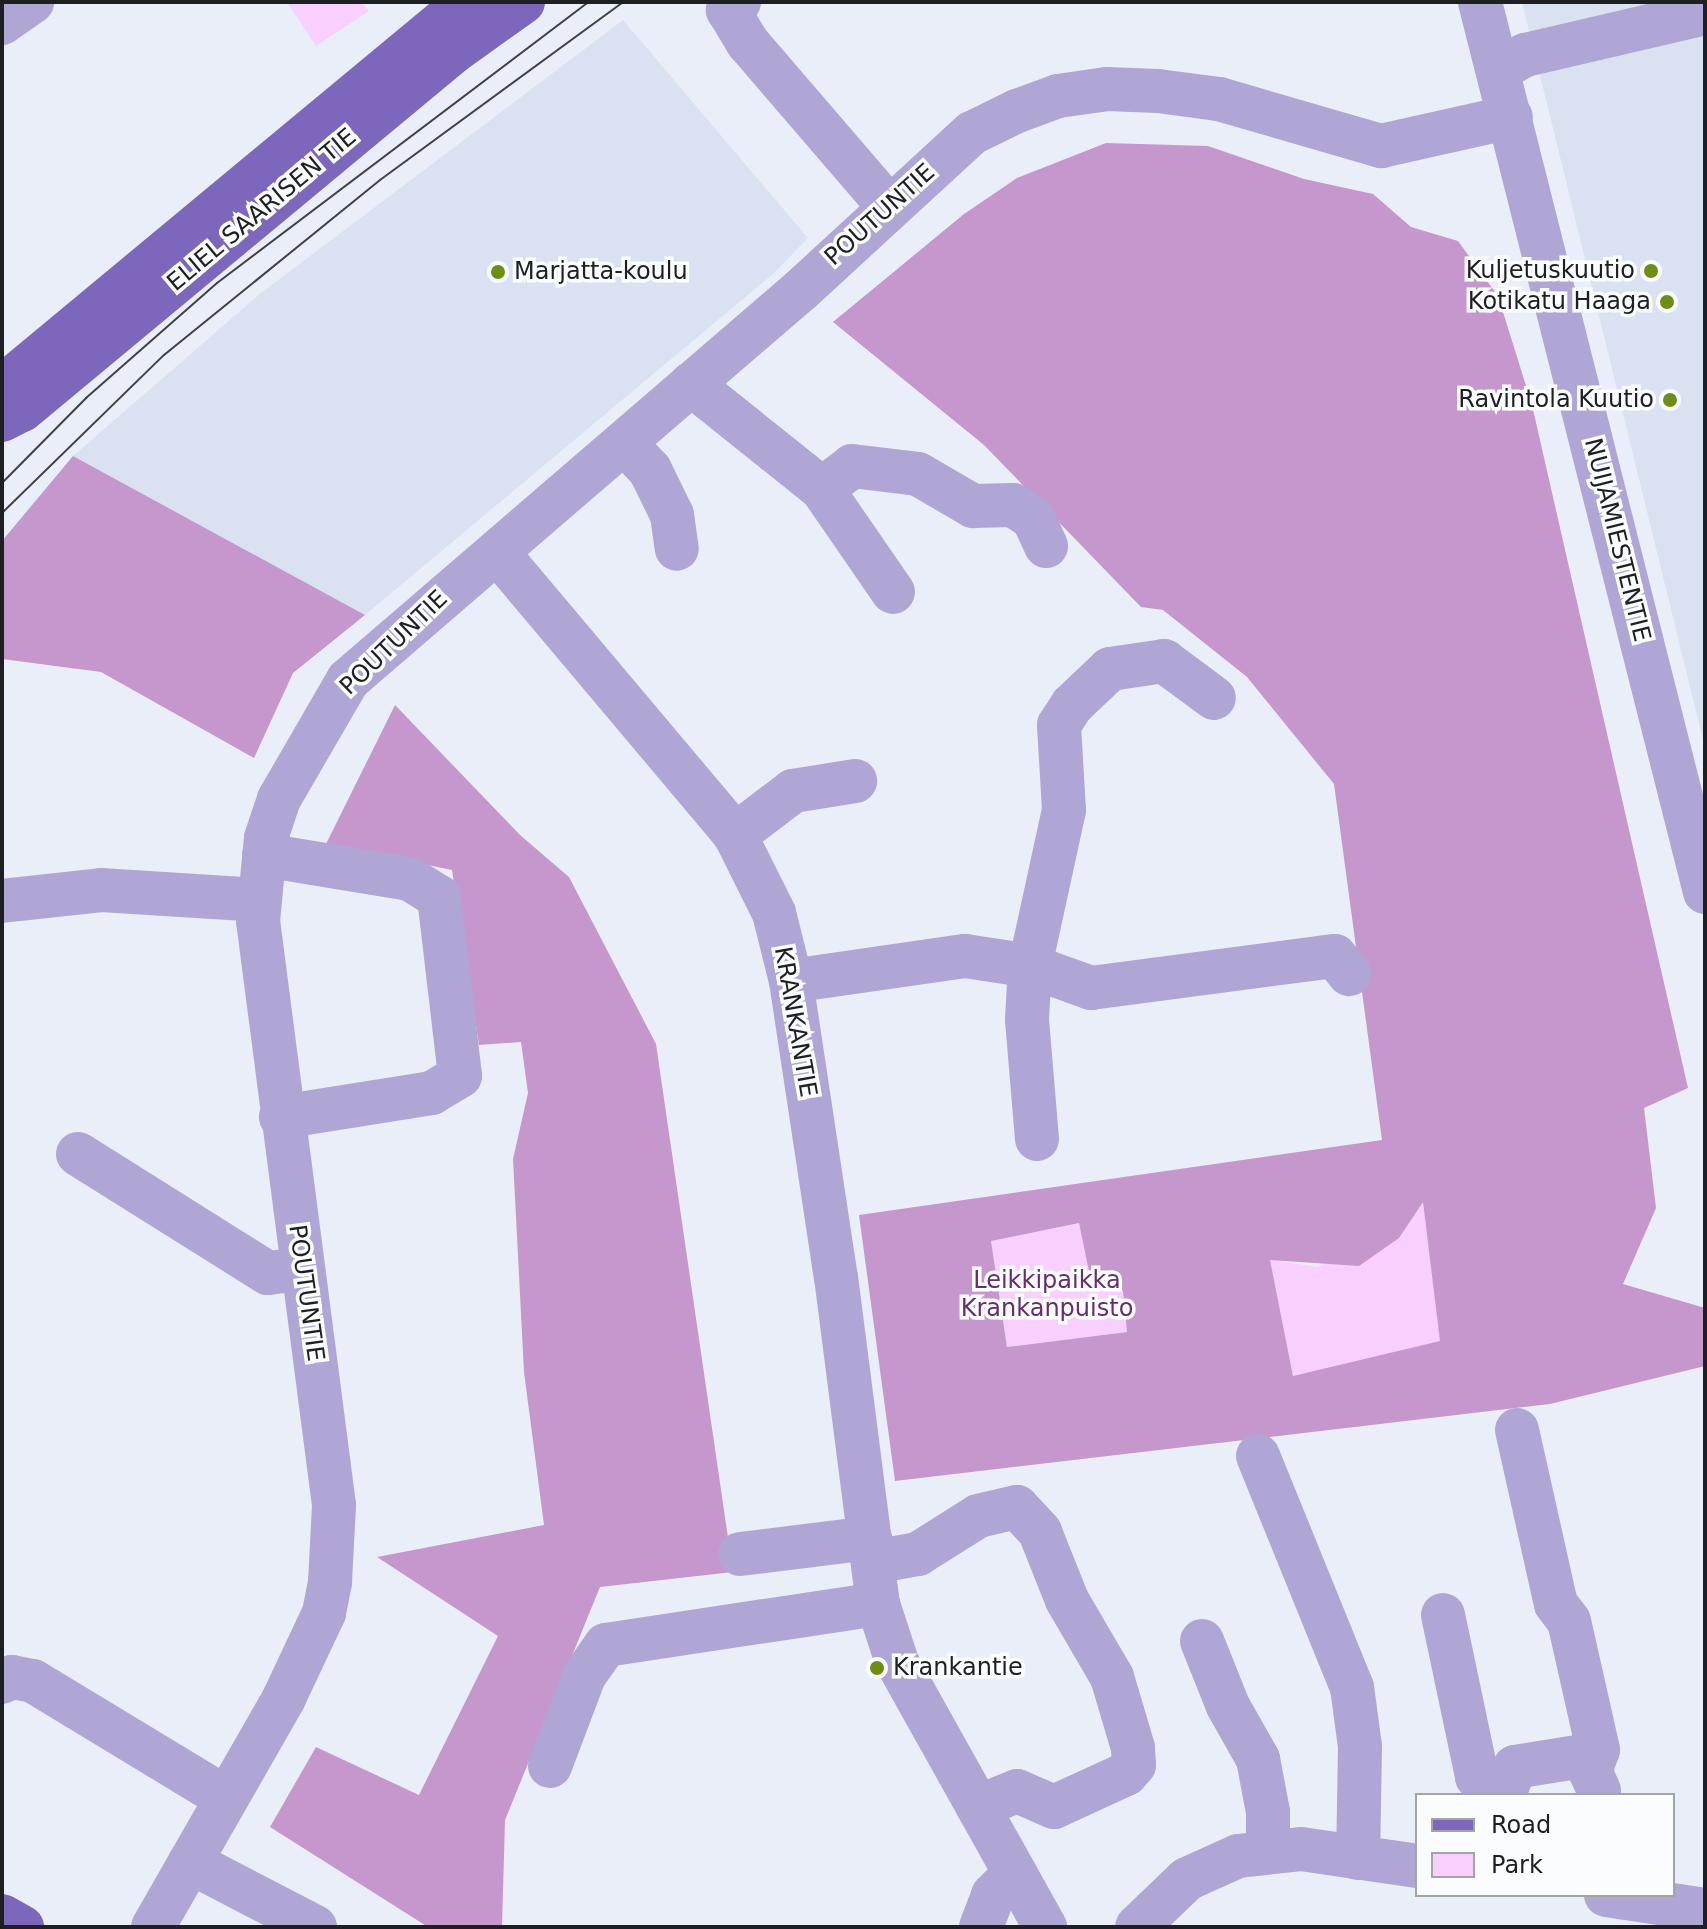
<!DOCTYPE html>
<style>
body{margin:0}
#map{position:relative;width:1707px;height:1929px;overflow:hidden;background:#eaeef8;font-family:"DejaVu Sans",sans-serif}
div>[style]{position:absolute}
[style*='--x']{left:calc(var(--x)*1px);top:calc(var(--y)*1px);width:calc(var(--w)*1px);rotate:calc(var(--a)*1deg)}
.built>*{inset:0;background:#dae2f2}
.green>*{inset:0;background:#f8cffe}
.forest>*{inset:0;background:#c697cd}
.minor>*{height:44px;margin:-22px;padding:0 22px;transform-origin:22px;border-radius:22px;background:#b0a6d6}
.major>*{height:44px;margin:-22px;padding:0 22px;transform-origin:22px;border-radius:22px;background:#7d67bc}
.tram>*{height:2px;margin:-1px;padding:0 1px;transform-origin:1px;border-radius:1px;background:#3f4146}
.dots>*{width:22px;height:22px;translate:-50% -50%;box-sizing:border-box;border:4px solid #fbfcfe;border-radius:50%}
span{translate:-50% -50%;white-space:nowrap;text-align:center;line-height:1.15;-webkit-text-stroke:7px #fbfcfe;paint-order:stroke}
.street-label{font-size:24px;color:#1e1f23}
.poi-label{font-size:24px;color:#1e1f23}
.right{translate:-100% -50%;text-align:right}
.left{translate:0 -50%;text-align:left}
.park-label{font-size:24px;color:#662e6f}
.frame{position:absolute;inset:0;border:4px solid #1e1f23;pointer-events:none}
.legend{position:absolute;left:1415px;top:1793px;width:260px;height:104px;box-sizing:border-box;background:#fbfcfe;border:2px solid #a3a4a6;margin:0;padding:10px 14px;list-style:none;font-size:24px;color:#1e1f23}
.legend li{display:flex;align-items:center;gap:16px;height:40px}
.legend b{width:40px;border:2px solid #a3a4a6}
</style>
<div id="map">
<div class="built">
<i style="clip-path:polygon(1522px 2px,1705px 2px,1705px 748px)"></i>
<i style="clip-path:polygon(623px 20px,808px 238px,773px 274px,365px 615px,73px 456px,261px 293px)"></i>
</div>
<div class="green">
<i style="clip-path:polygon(287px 2px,362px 2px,369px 11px,316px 46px)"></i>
<i style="clip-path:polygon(1423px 1201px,1441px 1342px,1293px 1376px,1269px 1259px,1316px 1267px,1399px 1238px)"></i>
<i style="clip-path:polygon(1079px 1223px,1090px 1275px,1123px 1291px,1127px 1332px,1007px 1347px,991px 1241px)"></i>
</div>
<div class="forest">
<i style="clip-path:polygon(evenodd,1106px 143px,1208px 146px,1304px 179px,1373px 194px,1411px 227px,1458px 241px,1498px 296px,1532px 405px,1688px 1088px,1644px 1108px,1656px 1208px,1623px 1284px,1705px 1308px,1705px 1366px,1550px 1404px,895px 1481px,859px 1215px,1382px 1140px,1334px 784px,1247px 677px,1163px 610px,1141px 607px,984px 445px,833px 322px,964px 214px,1017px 178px,1106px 143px,1423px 1202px,1440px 1341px,1293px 1376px,1270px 1260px,1359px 1266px,1399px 1238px,1423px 1202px,1106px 143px,1079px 1223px,1090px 1276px,1123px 1291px,1127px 1332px,1007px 1347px,991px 1241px,1079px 1223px)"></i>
<i style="clip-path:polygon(73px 456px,365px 615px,293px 673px,254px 758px,101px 672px,2px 659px,2px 541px)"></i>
<i style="clip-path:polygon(395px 705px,520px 835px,569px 877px,656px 1044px,733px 1572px,600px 1587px,505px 1820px,502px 1927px,428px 1927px,270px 1827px,316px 1747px,419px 1795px,498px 1636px,377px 1557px,544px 1525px,524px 1372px,513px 1159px,528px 1093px,521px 1042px,479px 1045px,452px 870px,326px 844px)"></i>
</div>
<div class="minor">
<i style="--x:739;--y:2;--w:14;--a:144"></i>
<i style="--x:728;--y:10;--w:39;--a:59"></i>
<i style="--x:748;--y:43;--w:215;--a:49.3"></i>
<i style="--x:1480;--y:2;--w:918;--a:75.81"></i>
<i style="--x:2;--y:23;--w:37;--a:-35"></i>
<i style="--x:1498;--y:70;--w:31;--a:-29"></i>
<i style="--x:1525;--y:55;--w:185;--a:-13.1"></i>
<i style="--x:691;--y:384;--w:168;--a:38.7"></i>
<i style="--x:822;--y:489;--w:38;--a:-37"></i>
<i style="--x:852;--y:466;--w:66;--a:6.9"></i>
<i style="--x:918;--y:474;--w:64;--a:30.2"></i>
<i style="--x:973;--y:506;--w:40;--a:-1.4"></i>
<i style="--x:1013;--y:505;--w:24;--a:33"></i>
<i style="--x:1033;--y:518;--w:31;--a:65"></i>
<i style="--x:624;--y:443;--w:37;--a:46"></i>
<i style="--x:650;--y:470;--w:50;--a:63.9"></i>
<i style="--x:672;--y:515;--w:34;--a:82"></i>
<i style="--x:822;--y:489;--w:125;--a:55.4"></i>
<i style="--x:497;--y:552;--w:370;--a:49.9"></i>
<i style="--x:735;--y:835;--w:87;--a:63.4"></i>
<i style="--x:774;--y:913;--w:70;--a:76"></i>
<i style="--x:791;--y:981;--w:299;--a:81.4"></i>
<i style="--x:836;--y:1277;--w:330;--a:82.7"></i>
<i style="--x:878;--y:1604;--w:61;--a:71.9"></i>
<i style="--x:897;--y:1662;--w:304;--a:60.8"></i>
<i style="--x:735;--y:835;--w:73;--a:-37.2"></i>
<i style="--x:793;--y:791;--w:63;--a:-9.2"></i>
<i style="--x:264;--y:855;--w:148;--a:9.3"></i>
<i style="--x:410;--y:879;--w:34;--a:32"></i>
<i style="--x:439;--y:897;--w:180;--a:83.3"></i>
<i style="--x:460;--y:1076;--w:33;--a:149"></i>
<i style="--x:432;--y:1093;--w:153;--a:171"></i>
<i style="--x:2;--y:901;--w:100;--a:-6.3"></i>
<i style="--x:101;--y:890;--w:158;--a:3.6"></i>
<i style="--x:791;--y:981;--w:176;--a:-8.2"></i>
<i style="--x:965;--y:956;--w:66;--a:8.7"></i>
<i style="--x:1030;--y:966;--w:65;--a:19.8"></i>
<i style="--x:1091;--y:988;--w:246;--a:-7.5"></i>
<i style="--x:1335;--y:956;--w:23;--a:52"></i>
<i style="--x:1037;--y:1139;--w:120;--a:-94.8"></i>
<i style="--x:1027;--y:1019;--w:53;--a:-86.8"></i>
<i style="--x:1030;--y:966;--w:160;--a:-77.7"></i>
<i style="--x:1064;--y:810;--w:85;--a:-93.4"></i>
<i style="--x:1059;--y:725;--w:24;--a:-57"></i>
<i style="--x:1072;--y:705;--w:52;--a:-43.5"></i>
<i style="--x:1110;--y:669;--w:55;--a:-8.4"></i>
<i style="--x:1164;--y:661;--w:62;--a:36.5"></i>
<i style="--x:78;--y:1154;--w:224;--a:32.1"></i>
<i style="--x:268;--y:1273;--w:35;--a:-7"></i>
<i style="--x:1517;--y:1430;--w:178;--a:77.4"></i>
<i style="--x:1556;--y:1604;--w:21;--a:53"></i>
<i style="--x:1569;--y:1621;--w:132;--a:77.3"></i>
<i style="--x:1598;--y:1750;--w:17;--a:111"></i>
<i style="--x:1258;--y:1456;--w:249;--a:67.9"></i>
<i style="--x:1352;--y:1687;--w:61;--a:82.4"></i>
<i style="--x:1360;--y:1747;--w:111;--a:91"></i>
<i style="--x:740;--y:1554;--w:131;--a:-7"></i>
<i style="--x:873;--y:1562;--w:46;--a:-10.1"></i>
<i style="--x:918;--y:1554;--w:71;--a:-32.3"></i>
<i style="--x:978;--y:1516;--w:40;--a:-13"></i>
<i style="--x:1017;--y:1507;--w:34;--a:47"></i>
<i style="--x:1040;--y:1532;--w:73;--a:68.3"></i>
<i style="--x:1067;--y:1600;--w:89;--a:59.7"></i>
<i style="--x:1112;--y:1677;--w:74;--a:73.5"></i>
<i style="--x:1133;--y:1748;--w:17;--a:87"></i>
<i style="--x:1134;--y:1765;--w:12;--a:132"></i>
<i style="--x:1126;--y:1774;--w:79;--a:155.4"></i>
<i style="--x:1054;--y:1807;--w:40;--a:-156.6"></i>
<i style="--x:1017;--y:1791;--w:42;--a:157.7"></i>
<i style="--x:1443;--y:1615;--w:166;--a:78.1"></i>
<i style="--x:1477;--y:1777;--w:23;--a:52"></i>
<i style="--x:1202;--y:1641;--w:70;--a:68.2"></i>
<i style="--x:1228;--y:1706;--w:61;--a:60.5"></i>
<i style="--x:1258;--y:1759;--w:54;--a:79.3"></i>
<i style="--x:1268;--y:1812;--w:38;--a:90"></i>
<i style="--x:2;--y:1682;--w:11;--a:-27"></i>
<i style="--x:12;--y:1677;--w:21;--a:11"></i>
<i style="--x:33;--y:1681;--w:226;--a:31.2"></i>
<i style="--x:550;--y:1766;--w:96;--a:-69.3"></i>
<i style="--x:584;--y:1676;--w:38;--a:-55"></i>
<i style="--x:606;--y:1645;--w:275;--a:-8.6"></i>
<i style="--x:1504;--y:1795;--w:30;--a:-69"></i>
<i style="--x:1515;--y:1767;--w:69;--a:-9.2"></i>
<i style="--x:1583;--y:1756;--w:38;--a:65"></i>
<i style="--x:190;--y:1862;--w:141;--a:27.5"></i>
<i style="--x:1606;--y:1895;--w:100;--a:8.6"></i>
<i style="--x:153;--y:1927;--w:264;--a:-60.2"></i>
<i style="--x:284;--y:1698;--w:94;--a:-64.8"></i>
<i style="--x:324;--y:1613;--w:32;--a:-79"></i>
<i style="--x:330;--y:1582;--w:77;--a:-87"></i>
<i style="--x:334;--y:1505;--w:589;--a:-97.41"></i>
<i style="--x:258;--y:921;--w:83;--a:-84.5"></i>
<i style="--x:266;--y:838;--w:41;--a:-71.6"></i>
<i style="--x:279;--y:799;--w:138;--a:-59.9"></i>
<i style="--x:348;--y:680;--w:598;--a:-40.73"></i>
<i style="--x:801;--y:290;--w:232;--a:-42.6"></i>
<i style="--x:972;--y:133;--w:50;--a:-26.1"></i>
<i style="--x:1017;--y:111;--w:44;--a:-20.1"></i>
<i style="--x:1058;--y:96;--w:49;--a:-8.1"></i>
<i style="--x:1107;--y:89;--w:51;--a:2.2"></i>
<i style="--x:1158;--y:91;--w:62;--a:7.5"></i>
<i style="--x:1219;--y:99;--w:169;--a:16.2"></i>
<i style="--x:1381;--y:146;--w:133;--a:-12.6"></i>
<i style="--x:981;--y:1927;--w:34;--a:-69"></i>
<i style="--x:993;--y:1895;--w:31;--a:-45"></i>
<i style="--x:1137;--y:1927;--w:69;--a:-43.8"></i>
<i style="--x:1187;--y:1879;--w:56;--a:-24.3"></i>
<i style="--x:1238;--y:1856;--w:63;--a:-6.3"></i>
<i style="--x:1301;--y:1849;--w:117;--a:8.3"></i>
</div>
<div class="major">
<i style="--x:9;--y:381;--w:594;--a:-39.67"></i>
<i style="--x:2;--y:420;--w:22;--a:-27"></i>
<i style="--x:22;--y:410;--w:560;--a:-39.71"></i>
<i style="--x:453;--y:52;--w:86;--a:-35.5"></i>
<i style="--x:2;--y:1916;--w:23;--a:29"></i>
</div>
<div class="tram">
<i style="--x:2;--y:483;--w:120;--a:-45.3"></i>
<i style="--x:86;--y:398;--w:174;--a:-41.3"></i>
<i style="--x:217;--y:283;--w:465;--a:-37.1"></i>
<i style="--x:2;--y:513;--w:226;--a:-44.3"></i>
<i style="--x:164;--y:355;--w:278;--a:-39"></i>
<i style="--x:380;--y:180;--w:301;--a:-36.2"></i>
</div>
<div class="dots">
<i style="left:1651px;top:271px;background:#6d8e13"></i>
<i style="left:498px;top:272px;background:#6d8e13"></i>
<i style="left:1667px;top:302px;background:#6d8e13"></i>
<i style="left:1670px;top:400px;background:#6d8e13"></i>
<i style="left:877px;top:1668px;background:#6d8e13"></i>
</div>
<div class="street-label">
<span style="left:262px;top:210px;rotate:-40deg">ELIEL SAARISEN TIE</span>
<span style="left:880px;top:215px;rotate:-42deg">POUTUNTIE</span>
<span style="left:1617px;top:540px;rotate:76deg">NUIJAMIESTENTIE</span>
<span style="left:394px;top:643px;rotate:-44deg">POUTUNTIE</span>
<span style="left:795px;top:1022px;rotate:80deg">KRANKANTIE</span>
<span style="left:306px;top:1293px;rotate:82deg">POUTUNTIE</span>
</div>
<div class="poi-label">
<span class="right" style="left:1635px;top:271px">Kuljetuskuutio</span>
<span class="left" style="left:514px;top:272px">Marjatta-koulu</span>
<span class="right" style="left:1651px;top:302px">Kotikatu Haaga</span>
<span class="right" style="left:1654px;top:400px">Ravintola Kuutio</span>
<span class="left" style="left:893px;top:1668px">Krankantie</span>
</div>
<div class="park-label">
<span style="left:1047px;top:1295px">Leikkipaikka<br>Krankanpuisto</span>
</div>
<div class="frame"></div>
<ul class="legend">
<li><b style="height:10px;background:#7d67bc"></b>Road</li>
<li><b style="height:22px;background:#f8cffe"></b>Park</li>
</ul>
</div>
